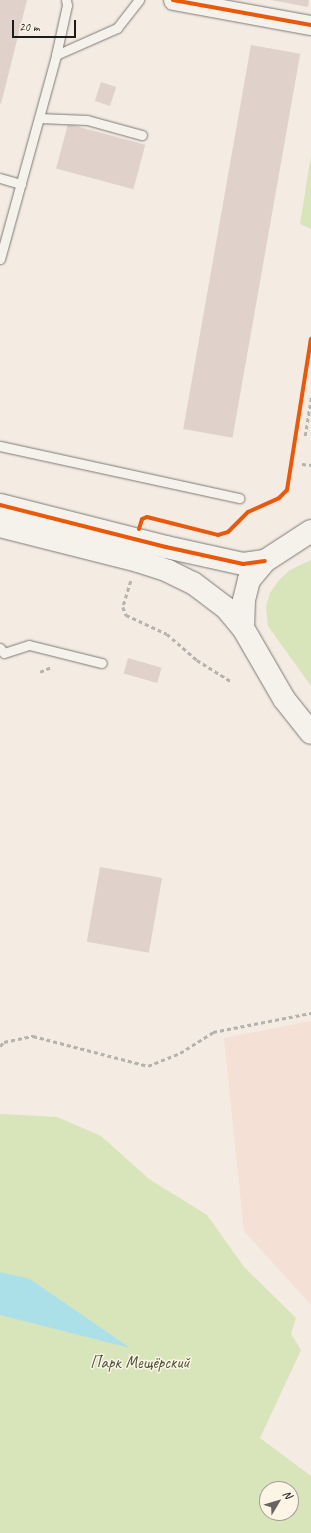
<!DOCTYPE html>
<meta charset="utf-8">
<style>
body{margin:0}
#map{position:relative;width:311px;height:1533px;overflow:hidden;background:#f4ebe3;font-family:Caveat,sans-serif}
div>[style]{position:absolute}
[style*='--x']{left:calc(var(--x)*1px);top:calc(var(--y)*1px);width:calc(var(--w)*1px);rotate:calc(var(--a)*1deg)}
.built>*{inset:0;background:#f4e0d4}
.green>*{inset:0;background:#d8e4b9}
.water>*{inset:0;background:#ace0e9}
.building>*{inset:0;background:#e0d1cb;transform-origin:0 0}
.path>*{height:2.5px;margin-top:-1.25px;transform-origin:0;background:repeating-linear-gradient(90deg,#b6b2ad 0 4px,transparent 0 7px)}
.roads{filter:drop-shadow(0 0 1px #7d7976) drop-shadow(0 0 1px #7d7976)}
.lane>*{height:9px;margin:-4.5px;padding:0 4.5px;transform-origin:4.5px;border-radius:4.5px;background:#f5f1eb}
.street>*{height:19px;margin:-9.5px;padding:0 9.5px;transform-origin:9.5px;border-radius:9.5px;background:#f5f1eb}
.secondary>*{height:22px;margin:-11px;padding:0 11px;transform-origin:11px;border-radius:11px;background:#f5f1eb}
.cycleway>*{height:4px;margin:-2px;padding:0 2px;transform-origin:2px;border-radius:2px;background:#e8590c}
span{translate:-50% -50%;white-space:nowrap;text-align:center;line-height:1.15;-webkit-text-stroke:3px #fcf5e5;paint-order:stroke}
.park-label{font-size:17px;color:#4e5641}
.north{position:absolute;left:259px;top:1481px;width:40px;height:40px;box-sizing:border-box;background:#fcf5e5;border:1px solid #a29e95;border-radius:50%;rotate:52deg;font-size:11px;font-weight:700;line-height:16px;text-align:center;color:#1c1c1c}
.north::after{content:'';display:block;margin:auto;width:14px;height:18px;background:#686462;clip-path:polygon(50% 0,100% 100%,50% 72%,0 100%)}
.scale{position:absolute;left:12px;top:20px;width:64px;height:18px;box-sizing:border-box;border:2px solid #1c1c1c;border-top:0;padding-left:5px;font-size:12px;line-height:14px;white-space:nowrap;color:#1c1c1c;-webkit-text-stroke:3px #fcf5e5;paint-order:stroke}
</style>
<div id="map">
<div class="built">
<i style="clip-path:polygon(311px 1021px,311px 1305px,244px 1231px,224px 1038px)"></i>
</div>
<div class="green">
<i style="clip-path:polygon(311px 155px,311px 229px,300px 224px)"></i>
<i style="clip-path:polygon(311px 560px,311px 686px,268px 626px,266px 607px,270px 593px,279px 580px,290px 570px)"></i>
<i style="clip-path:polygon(evenodd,0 1114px,57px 1117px,101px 1136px,149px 1179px,207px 1215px,244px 1267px,296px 1318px,291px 1334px,301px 1350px,260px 1438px,311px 1476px,311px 1533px,0 1533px,0 1114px,267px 1489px,291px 1489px,291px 1513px,267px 1513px,267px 1489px)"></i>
</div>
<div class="water">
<i style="clip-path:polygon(0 1272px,30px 1279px,130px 1348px,0 1315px)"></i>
</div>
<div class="building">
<i style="clip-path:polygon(0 0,27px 0,1px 104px,0 103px)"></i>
<i style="clip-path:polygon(271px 0,309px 0,308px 7px)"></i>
<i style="left:251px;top:45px;width:50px;height:390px;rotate:10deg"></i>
<i style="left:101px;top:82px;width:16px;height:20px;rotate:18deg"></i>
<i style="left:68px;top:124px;width:80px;height:46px;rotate:15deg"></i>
<i style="left:128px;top:658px;width:35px;height:16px;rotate:16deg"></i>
<i style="left:100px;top:867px;width:63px;height:76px;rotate:10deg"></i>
</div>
<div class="path">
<i style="--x:305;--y:436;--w:39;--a:-81"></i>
<i style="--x:302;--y:464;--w:9;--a:6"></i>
<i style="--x:131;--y:581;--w:27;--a:107"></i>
<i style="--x:123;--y:607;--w:9;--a:69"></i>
<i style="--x:126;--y:615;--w:45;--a:24.9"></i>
<i style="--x:167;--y:634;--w:40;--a:41"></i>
<i style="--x:197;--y:660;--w:41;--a:32.2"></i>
<i style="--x:40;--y:672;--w:12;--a:-24"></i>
<i style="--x:0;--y:1046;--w:6;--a:-45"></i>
<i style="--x:4;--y:1042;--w:30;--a:-12"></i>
<i style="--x:33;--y:1036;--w:119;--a:14.6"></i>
<i style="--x:148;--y:1066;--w:35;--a:-22"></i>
<i style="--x:180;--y:1053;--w:39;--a:-32"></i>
<i style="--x:213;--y:1032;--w:100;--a:-11"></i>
</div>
<div class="roads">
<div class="lane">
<i style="--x:56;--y:55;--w:51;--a:-77.6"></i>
<i style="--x:67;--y:5;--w:5;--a:-101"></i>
<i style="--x:39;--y:118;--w:48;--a:2.4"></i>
<i style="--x:87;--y:120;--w:57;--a:15.3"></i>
<i style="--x:0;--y:178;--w:22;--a:16"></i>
<i style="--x:0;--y:259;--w:212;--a:-74.6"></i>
<i style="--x:56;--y:55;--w:67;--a:-23.9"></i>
<i style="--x:117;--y:28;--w:36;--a:-52"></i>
<i style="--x:0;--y:446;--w:245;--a:12.3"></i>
<i style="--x:0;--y:648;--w:6;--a:51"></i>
<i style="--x:4;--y:653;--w:26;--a:-18"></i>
<i style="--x:29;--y:645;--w:75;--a:13.9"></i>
</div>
<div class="street">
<i style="--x:173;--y:0;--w:140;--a:10.3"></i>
</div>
<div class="secondary">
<i style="--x:0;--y:505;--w:171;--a:14.2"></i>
<i style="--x:166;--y:547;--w:79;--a:12.4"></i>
<i style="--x:243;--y:564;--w:22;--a:-8"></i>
<i style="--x:0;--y:526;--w:142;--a:14.2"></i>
<i style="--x:138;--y:561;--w:32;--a:18"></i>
<i style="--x:168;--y:571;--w:28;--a:26"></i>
<i style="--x:193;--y:583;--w:41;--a:37.1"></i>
<i style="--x:226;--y:608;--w:26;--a:50"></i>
<i style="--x:311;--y:531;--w:55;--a:146.9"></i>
<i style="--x:265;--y:561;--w:25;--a:130"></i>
<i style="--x:249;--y:580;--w:21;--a:104"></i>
<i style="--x:244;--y:600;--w:28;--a:92"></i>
<i style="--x:243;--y:628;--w:82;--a:60"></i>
<i style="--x:284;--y:699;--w:43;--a:51.5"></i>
</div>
</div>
<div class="cycleway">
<i style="--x:173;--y:0;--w:140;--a:10.3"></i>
<i style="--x:0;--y:505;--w:171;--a:14.2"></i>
<i style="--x:166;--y:547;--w:79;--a:12.4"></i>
<i style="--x:243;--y:564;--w:22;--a:-8"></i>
<i style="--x:139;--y:529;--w:10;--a:-73"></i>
<i style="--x:142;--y:519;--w:5;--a:-22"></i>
<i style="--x:147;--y:517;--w:73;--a:14.2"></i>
<i style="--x:218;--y:535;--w:10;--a:-17"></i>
<i style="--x:228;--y:532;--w:28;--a:-45"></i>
<i style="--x:248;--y:512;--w:34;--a:-24"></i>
<i style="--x:279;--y:498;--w:11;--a:-45"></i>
<i style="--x:287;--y:490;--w:153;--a:-81"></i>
</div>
<div class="park-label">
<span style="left:140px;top:1363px">Парк Мещёрский</span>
</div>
<div class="north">N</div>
<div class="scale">20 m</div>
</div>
